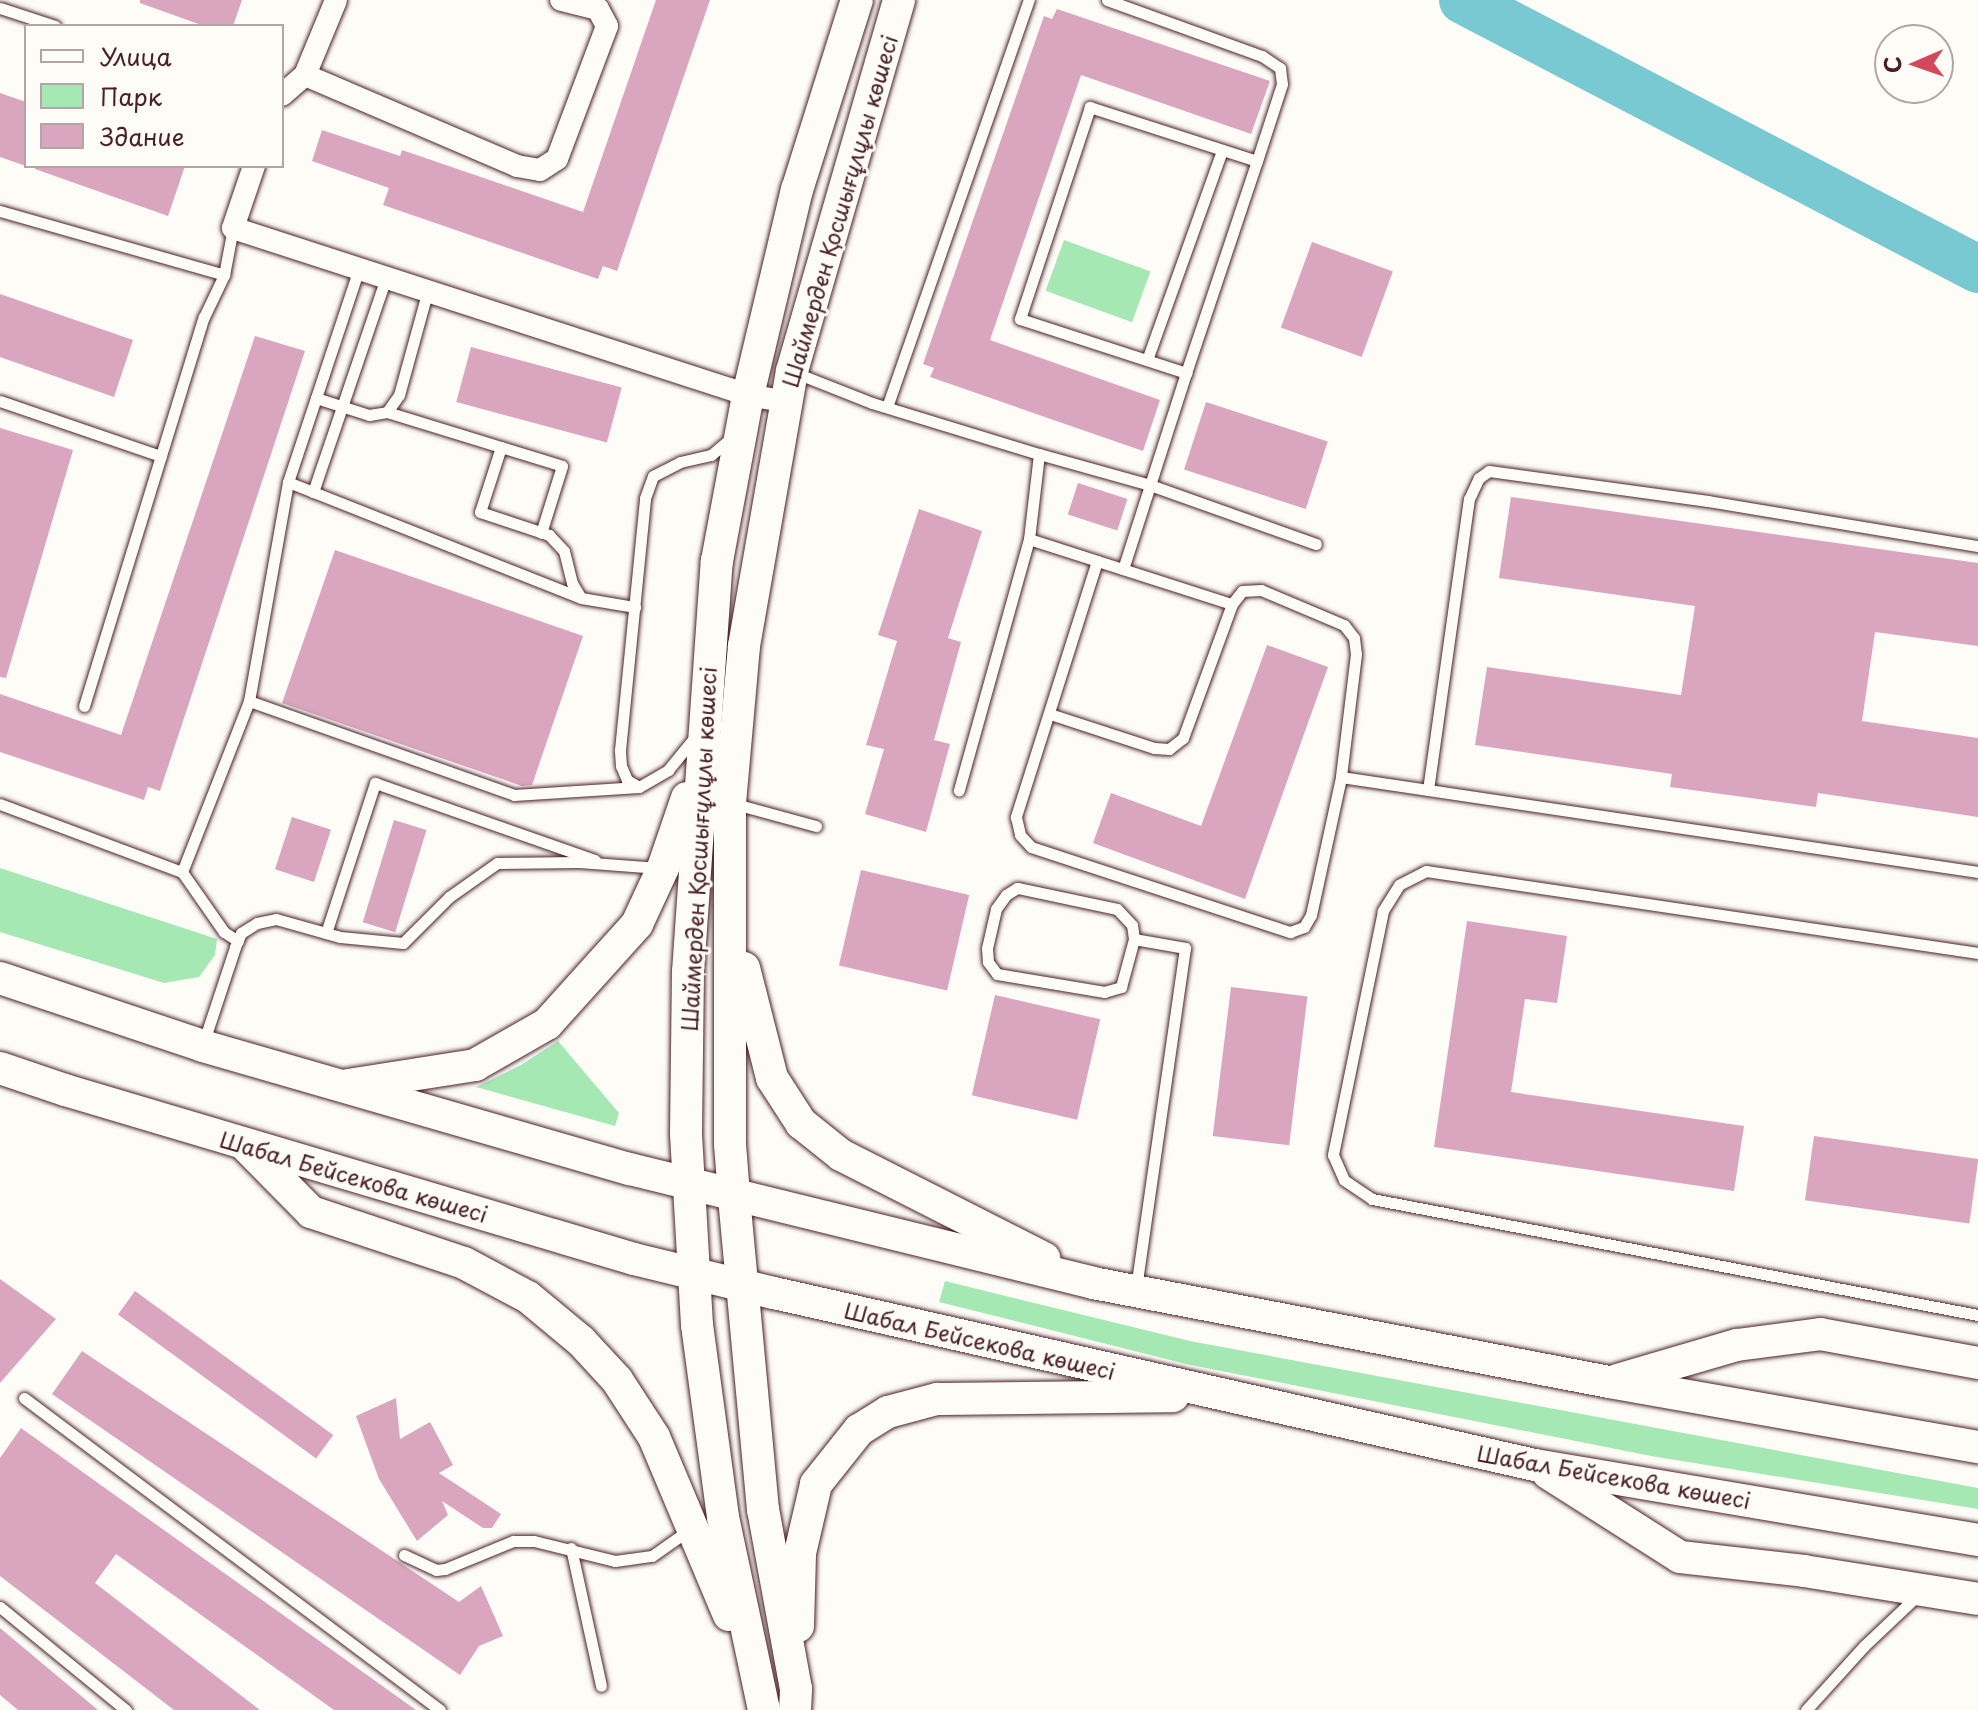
<!DOCTYPE html>
<meta charset="utf-8">
<style>
body{margin:0}
#map{position:relative;width:1978px;height:1710px;overflow:hidden;background:#fdfcf7;font-family:"Playpen Sans",sans-serif}
div>[style]{position:absolute}
[style*='--x']{left:calc(var(--x)*1px);top:calc(var(--y)*1px);width:calc(var(--w)*1px);rotate:calc(var(--a)*1deg)}
.green>*{inset:0;background:#a6e8b3;transform-origin:0 0}
.river>*{height:48px;margin:-24px;padding:0 24px;transform-origin:24px;border-radius:24px;background:#78c9d1}
.building>*{inset:0;background:#daa5be;transform-origin:0 0}
.roads{filter:drop-shadow(0 0 2px #4a1f2b) drop-shadow(0 0 2px #4a1f2b)}
.lane>*{height:11px;margin:-5.5px;padding:0 5.5px;transform-origin:5.5px;border-radius:5.5px;background:#fdfcf7}
.street>*{height:22px;margin:-11px;padding:0 11px;transform-origin:11px;border-radius:11px;background:#fdfcf7}
.secondary>*{height:32px;margin:-16px;padding:0 16px;transform-origin:16px;border-radius:16px;background:#fdfcf7}
span{translate:-50% -50%;white-space:nowrap;text-align:center;line-height:1.15;-webkit-text-stroke:6px #fdfcf7;paint-order:stroke}
.street-label{font-size:22px;color:#4a1f2b}
.legend{position:absolute;left:24px;top:24px;width:260px;height:144px;box-sizing:border-box;background:#fdfcf7;border:2px solid #b5a4a5;margin:0;padding:10px 14px;list-style:none;font-size:24px;color:#4a1f2b}
.legend li{display:flex;align-items:center;gap:16px;height:40px}
.legend b{width:40px;border:2px solid #b5a4a5}
.north{position:absolute;left:1874px;top:24px;width:80px;height:80px;box-sizing:border-box;background:#fdfcf7;border:2px solid #b5a4a5;border-radius:50%;rotate:268deg;font-size:22px;font-weight:700;line-height:32px;text-align:center;color:#4a1f2b}
.north::after{content:'';display:block;margin:auto;width:28px;height:36px;background:#d1495b;clip-path:polygon(50% 0,100% 100%,50% 72%,0 100%)}
</style>
<div id="map">
<div class="green">
<i style="left:1064px;top:240px;width:92px;height:54px;rotate:20deg"></i>
<i style="clip-path:polygon(0 868px,217px 939px,215px 955px,199px 977px,164px 983px,0 932px)"></i>
<i style="clip-path:polygon(558px 1041px,619px 1113px,615px 1126px,476px 1087px,521px 1065px)"></i>
<i style="clip-path:polygon(945px 1281px,1190px 1341px,1978px 1488px,1978px 1509px,1651px 1456px,1186px 1364px,939px 1302px)"></i>
</div>
<div class="river">
<i style="--x:1463;--y:0;--w:581;--a:27.58"></i>
</div>
<div class="building">
<i style="clip-path:polygon(140px 0,242px 0,233px 26px,204px 26px,140px 3px)"></i>
<i style="clip-path:polygon(656px 0,710px 0,617px 271px,603px 266px,598px 279px,383px 205px,389px 188px,312px 161px,322px 130px,400px 156px,402px 150px,583px 212px)"></i>
<i style="clip-path:polygon(1057px 9px,1270px 81px,1251px 134px,1081px 75px,990px 340px,1160px 400px,1143px 451px,930px 377px,934px 368px,923px 364px,1044px 16px,1052px 19px)"></i>
<i style="clip-path:polygon(0 93px,26px 102px,26px 166px,0 157px)"></i>
<i style="clip-path:polygon(36px 166px,185px 166px,168px 216px,35px 169px)"></i>
<i style="left:1312px;top:242px;width:86px;height:91px;rotate:20deg"></i>
<i style="clip-path:polygon(0 294px,133px 340px,114px 397px,0 357px)"></i>
<i style="clip-path:polygon(255px 336px,305px 351px,160px 791px,148px 787px,144px 800px,0 752px,0 694px,121px 735px)"></i>
<i style="left:471px;top:347px;width:156px;height:57px;rotate:15deg"></i>
<i style="left:1206px;top:402px;width:128px;height:71px;rotate:18deg"></i>
<i style="clip-path:polygon(0 428px,73px 450px,6px 678px,0 677px)"></i>
<i style="left:1078px;top:483px;width:52px;height:33px;rotate:18deg"></i>
<i style="clip-path:polygon(1511px 497px,1978px 563px,1978px 646px,1875px 632px,1862px 721px,1978px 738px,1978px 817px,1818px 793px,1816px 807px,1670px 787px,1672px 774px,1475px 745px,1487px 667px,1681px 695px,1695px 606px,1499px 578px)"></i>
<i style="clip-path:polygon(919px 509px,982px 531px,948px 638px,961px 642px,934px 740px,950px 744px,926px 832px,865px 814px,884px 749px,866px 745px,897px 641px,878px 635px)"></i>
<i style="clip-path:polygon(335px 550px,583px 636px,532px 785px,522px 786px,282px 703px)"></i>
<i style="clip-path:polygon(1267px 645px,1328px 667px,1245px 899px,1093px 843px,1111px 793px,1201px 826px)"></i>
<i style="left:292px;top:817px;width:41px;height:55px;rotate:18deg"></i>
<i style="left:394px;top:820px;width:34px;height:107px;rotate:17deg"></i>
<i style="left:861px;top:870px;width:111px;height:98px;rotate:13deg"></i>
<i style="clip-path:polygon(1467px 921px,1567px 936px,1557px 1003px,1525px 999px,1511px 1092px,1744px 1126px,1734px 1191px,1434px 1147px)"></i>
<i style="left:1231px;top:987px;width:77px;height:150px;rotate:7deg"></i>
<i style="left:995px;top:995px;width:108px;height:103px;rotate:13deg"></i>
<i style="left:1814px;top:1136px;width:166px;height:65px;rotate:8deg"></i>
<i style="clip-path:polygon(0 1279px,56px 1319px,0 1383px)"></i>
<i style="left:135px;top:1291px;width:245px;height:29px;rotate:36deg"></i>
<i style="clip-path:polygon(82px 1351px,459px 1602px,481px 1586px,503px 1636px,479px 1646px,460px 1675px,52px 1394px)"></i>
<i style="clip-path:polygon(396px 1398px,400px 1439px,430px 1422px,453px 1465px,439px 1473px,501px 1514px,492px 1528px,483px 1528px,442px 1501px,448px 1515px,417px 1541px,379px 1479px,356px 1416px)"></i>
<i style="clip-path:polygon(21px 1428px,416px 1710px,334px 1710px,116px 1554px,95px 1583px,260px 1710px,174px 1710px,0 1576px,0 1458px)"></i>
<i style="clip-path:polygon(0 1628px,98px 1710px,18px 1710px,0 1695px)"></i>
</div>
<div class="roads">
<div class="lane">
<i style="--x:1107;--y:0;--w:165;--a:19.9"></i>
<i style="--x:1262;--y:56;--w:22;--a:34"></i>
<i style="--x:1280;--y:68;--w:16;--a:83"></i>
<i style="--x:1282;--y:84;--w:81;--a:108"></i>
<i style="--x:1257;--y:161;--w:176;--a:-162.1"></i>
<i style="--x:1090;--y:107;--w:223;--a:108.3"></i>
<i style="--x:1020;--y:319;--w:175;--a:18"></i>
<i style="--x:1186;--y:373;--w:206;--a:107.8"></i>
<i style="--x:0;--y:8;--w:58;--a:18.1"></i>
<i style="--x:0;--y:211;--w:233;--a:15.9"></i>
<i style="--x:224;--y:275;--w:48;--a:-79.2"></i>
<i style="--x:1147;--y:360;--w:223;--a:-70.3"></i>
<i style="--x:796;--y:373;--w:82;--a:21.5"></i>
<i style="--x:872;--y:403;--w:175;--a:17"></i>
<i style="--x:1039;--y:454;--w:86;--a:96.7"></i>
<i style="--x:1029;--y:539;--w:261;--a:105.6"></i>
<i style="--x:1186;--y:373;--w:224;--a:-71.5"></i>
<i style="--x:316;--y:398;--w:56;--a:17.8"></i>
<i style="--x:369;--y:415;--w:18;--a:-9"></i>
<i style="--x:387;--y:412;--w:21;--a:-55"></i>
<i style="--x:399;--y:395;--w:109;--a:-74.6"></i>
<i style="--x:0;--y:401;--w:170;--a:18.9"></i>
<i style="--x:887;--y:407;--w:431;--a:-70.8"></i>
<i style="--x:387;--y:412;--w:183;--a:17.1"></i>
<i style="--x:562;--y:466;--w:70;--a:107.4"></i>
<i style="--x:501;--y:447;--w:68;--a:107.9"></i>
<i style="--x:480;--y:512;--w:73;--a:18.4"></i>
<i style="--x:549;--y:535;--w:22;--a:47"></i>
<i style="--x:564;--y:551;--w:33;--a:76"></i>
<i style="--x:572;--y:583;--w:17;--a:59"></i>
<i style="--x:581;--y:598;--w:55;--a:9.5"></i>
<i style="--x:1039;--y:454;--w:115;--a:15.6"></i>
<i style="--x:1150;--y:485;--w:176;--a:19.6"></i>
<i style="--x:288;--y:482;--w:315;--a:21.6"></i>
<i style="--x:313;--y:492;--w:227;--a:-71.2"></i>
<i style="--x:1029;--y:539;--w:213;--a:17.8"></i>
<i style="--x:1232;--y:604;--w:143;--a:110.1"></i>
<i style="--x:1183;--y:738;--w:18;--a:142"></i>
<i style="--x:1169;--y:749;--w:15;--a:-176"></i>
<i style="--x:1154;--y:748;--w:109;--a:-161.9"></i>
<i style="--x:1097;--y:561;--w:269;--a:107.6"></i>
<i style="--x:1016;--y:817;--w:18;--a:77"></i>
<i style="--x:1020;--y:835;--w:16;--a:47"></i>
<i style="--x:1031;--y:847;--w:273;--a:18.2"></i>
<i style="--x:1290;--y:932;--w:15;--a:-20"></i>
<i style="--x:1304;--y:927;--w:14;--a:-60"></i>
<i style="--x:1311;--y:915;--w:141;--a:-77.7"></i>
<i style="--x:1232;--y:604;--w:16;--a:-52"></i>
<i style="--x:1242;--y:591;--w:19;--a:-3"></i>
<i style="--x:1261;--y:590;--w:90;--a:22.9"></i>
<i style="--x:1344;--y:625;--w:16;--a:52"></i>
<i style="--x:1354;--y:638;--w:16;--a:83"></i>
<i style="--x:1356;--y:654;--w:124;--a:97"></i>
<i style="--x:1341;--y:777;--w:644;--a:8.48"></i>
<i style="--x:249;--y:701;--w:281;--a:19.5"></i>
<i style="--x:514;--y:795;--w:125;--a:-3.7"></i>
<i style="--x:639;--y:787;--w:34;--a:-30"></i>
<i style="--x:668;--y:770;--w:43;--a:-50.7"></i>
<i style="--x:84;--y:706;--w:407;--a:-72.9"></i>
<i style="--x:204;--y:317;--w:47;--a:-64.5"></i>
<i style="--x:639;--y:787;--w:14;--a:-150"></i>
<i style="--x:627;--y:780;--w:15;--a:-113"></i>
<i style="--x:621;--y:766;--w:16;--a:-94"></i>
<i style="--x:620;--y:750;--w:253;--a:-84.3"></i>
<i style="--x:645;--y:498;--w:23;--a:-70"></i>
<i style="--x:653;--y:476;--w:30;--a:-27"></i>
<i style="--x:680;--y:462;--w:32;--a:-13"></i>
<i style="--x:711;--y:455;--w:26;--a:-40"></i>
<i style="--x:1428;--y:790;--w:294;--a:-82"></i>
<i style="--x:1469;--y:499;--w:23;--a:-65"></i>
<i style="--x:1479;--y:478;--w:12;--a:-35"></i>
<i style="--x:1489;--y:471;--w:221;--a:7.8"></i>
<i style="--x:1708;--y:501;--w:274;--a:9.5"></i>
<i style="--x:0;--y:804;--w:194;--a:20.5"></i>
<i style="--x:735;--y:804;--w:84;--a:15.2"></i>
<i style="--x:326;--y:933;--w:158;--a:-71.9"></i>
<i style="--x:375;--y:783;--w:233;--a:19.3"></i>
<i style="--x:1134;--y:939;--w:14;--a:-98"></i>
<i style="--x:1132;--y:925;--w:22;--a:-133"></i>
<i style="--x:1117;--y:909;--w:102;--a:-168.1"></i>
<i style="--x:1017;--y:888;--w:13;--a:148"></i>
<i style="--x:1006;--y:895;--w:17;--a:126"></i>
<i style="--x:996;--y:909;--w:40;--a:103"></i>
<i style="--x:987;--y:948;--w:14;--a:86"></i>
<i style="--x:988;--y:962;--w:15;--a:53"></i>
<i style="--x:997;--y:974;--w:109;--a:9.5"></i>
<i style="--x:1104;--y:992;--w:18;--a:-16"></i>
<i style="--x:1121;--y:987;--w:50;--a:-74.8"></i>
<i style="--x:1134;--y:939;--w:52;--a:10"></i>
<i style="--x:1185;--y:948;--w:344;--a:98.2"></i>
<i style="--x:238;--y:941;--w:17;--a:-147"></i>
<i style="--x:224;--y:932;--w:73;--a:-125"></i>
<i style="--x:182;--y:872;--w:184;--a:-68.6"></i>
<i style="--x:249;--y:701;--w:222;--a:-79.9"></i>
<i style="--x:288;--y:482;--w:225;--a:-71.6"></i>
<i style="--x:1978;--y:953;--w:558;--a:-171.55"></i>
<i style="--x:1426;--y:871;--w:30;--a:153"></i>
<i style="--x:1399;--y:885;--w:31;--a:122"></i>
<i style="--x:1383;--y:911;--w:249;--a:101.6"></i>
<i style="--x:1333;--y:1155;--w:27;--a:66"></i>
<i style="--x:1344;--y:1180;--w:34;--a:34"></i>
<i style="--x:1372;--y:1199;--w:617;--a:10.84"></i>
<i style="--x:203;--y:1044;--w:102;--a:-71.7"></i>
<i style="--x:235;--y:947;--w:15;--a:-67"></i>
<i style="--x:241;--y:933;--w:19;--a:-32"></i>
<i style="--x:257;--y:923;--w:19;--a:-12"></i>
<i style="--x:276;--y:919;--w:66;--a:15.7"></i>
<i style="--x:340;--y:937;--w:63;--a:5.4"></i>
<i style="--x:403;--y:943;--w:65;--a:-45"></i>
<i style="--x:449;--y:897;--w:59;--a:-35.3"></i>
<i style="--x:497;--y:863;--w:82;--a:-0.7"></i>
<i style="--x:579;--y:862;--w:80;--a:4.3"></i>
<i style="--x:24;--y:1398;--w:520;--a:36.87"></i>
<i style="--x:571;--y:1548;--w:141;--a:77.7"></i>
<i style="--x:404;--y:1555;--w:35;--a:25"></i>
<i style="--x:436;--y:1570;--w:9;--a:-6"></i>
<i style="--x:445;--y:1569;--w:74;--a:-22.4"></i>
<i style="--x:513;--y:1541;--w:21;--a:0"></i>
<i style="--x:534;--y:1541;--w:83;--a:13.9"></i>
<i style="--x:615;--y:1561;--w:37;--a:-8"></i>
<i style="--x:652;--y:1556;--w:45;--a:-35.1"></i>
<i style="--x:0;--y:1607;--w:163;--a:39.3"></i>
<i style="--x:1806;--y:1710;--w:86;--a:-47.8"></i>
<i style="--x:1864;--y:1646;--w:76;--a:-43.4"></i>
</div>
<div class="street">
<i style="--x:305;--y:75;--w:231;--a:23.2"></i>
<i style="--x:517;--y:166;--w:23;--a:10"></i>
<i style="--x:540;--y:170;--w:20;--a:-33"></i>
<i style="--x:557;--y:159;--w:142;--a:-69.4"></i>
<i style="--x:607;--y:26;--w:19;--a:-118"></i>
<i style="--x:598;--y:9;--w:38;--a:-166"></i>
<i style="--x:282;--y:95;--w:30;--a:-41"></i>
<i style="--x:305;--y:75;--w:81;--a:-67.5"></i>
<i style="--x:254;--y:166;--w:65;--a:108.7"></i>
<i style="--x:233;--y:228;--w:541;--a:17.97"></i>
<i style="--x:748;--y:395;--w:39;--a:10"></i>
</div>
<div class="secondary">
<i style="--x:744;--y:968;--w:114;--a:75.7"></i>
<i style="--x:772;--y:1078;--w:54;--a:57.2"></i>
<i style="--x:801;--y:1123;--w:51;--a:38.7"></i>
<i style="--x:841;--y:1155;--w:228;--a:26.9"></i>
<i style="--x:0;--y:978;--w:214;--a:18.5"></i>
<i style="--x:203;--y:1046;--w:444;--a:16.1"></i>
<i style="--x:630;--y:1169;--w:477;--a:13.8"></i>
<i style="--x:1093;--y:1283;--w:525;--a:10.86"></i>
<i style="--x:1609;--y:1382;--w:375;--a:10"></i>
<i style="--x:0;--y:1068;--w:69;--a:18.7"></i>
<i style="--x:65;--y:1090;--w:594;--a:16.54"></i>
<i style="--x:634;--y:1259;--w:144;--a:13.7"></i>
<i style="--x:774;--y:1293;--w:780;--a:12.74"></i>
<i style="--x:1535;--y:1465;--w:449;--a:9.6"></i>
<i style="--x:348;--y:1085;--w:129;--a:-8.9"></i>
<i style="--x:475;--y:1065;--w:83;--a:-29.7"></i>
<i style="--x:547;--y:1024;--w:135;--a:-48"></i>
<i style="--x:637;--y:924;--w:62;--a:-65.1"></i>
<i style="--x:663;--y:868;--w:74;--a:-71.1"></i>
<i style="--x:246;--y:1146;--w:93;--a:45.4"></i>
<i style="--x:311;--y:1212;--w:161;--a:18.4"></i>
<i style="--x:464;--y:1263;--w:72;--a:28"></i>
<i style="--x:528;--y:1297;--w:69;--a:39.7"></i>
<i style="--x:581;--y:1341;--w:53;--a:47.3"></i>
<i style="--x:617;--y:1380;--w:68;--a:57"></i>
<i style="--x:654;--y:1437;--w:193;--a:67.2"></i>
<i style="--x:1617;--y:1380;--w:125;--a:-16.3"></i>
<i style="--x:1737;--y:1345;--w:84;--a:-7.5"></i>
<i style="--x:1820;--y:1334;--w:161;--a:10.4"></i>
<i style="--x:1548;--y:1473;--w:156;--a:32.5"></i>
<i style="--x:1680;--y:1557;--w:125;--a:6.4"></i>
<i style="--x:1804;--y:1571;--w:176;--a:9.1"></i>
<i style="--x:798;--y:1626;--w:73;--a:-88.4"></i>
<i style="--x:800;--y:1553;--w:71;--a:-76.9"></i>
<i style="--x:816;--y:1484;--w:69;--a:-51.5"></i>
<i style="--x:859;--y:1430;--w:34;--a:-32"></i>
<i style="--x:888;--y:1412;--w:51;--a:-14.9"></i>
<i style="--x:937;--y:1399;--w:236;--a:-0.7"></i>
<i style="--x:764;--y:1710;--w:197;--a:-102"></i>
<i style="--x:723;--y:1517;--w:194;--a:-97.7"></i>
<i style="--x:697;--y:1325;--w:192;--a:-93.3"></i>
<i style="--x:686;--y:1133;--w:161;--a:-89.3"></i>
<i style="--x:688;--y:972;--w:412;--a:-86"></i>
<i style="--x:717;--y:561;--w:169;--a:-79.4"></i>
<i style="--x:748;--y:395;--w:211;--a:-76.6"></i>
<i style="--x:797;--y:190;--w:199;--a:-72.5"></i>
<i style="--x:795;--y:1710;--w:21;--a:-87"></i>
<i style="--x:796;--y:1689;--w:182;--a:-100.4"></i>
<i style="--x:763;--y:1510;--w:316;--a:-95.3"></i>
<i style="--x:734;--y:1195;--w:51;--a:-94.5"></i>
<i style="--x:730;--y:1144;--w:341;--a:-90"></i>
<i style="--x:730;--y:803;--w:158;--a:-84.9"></i>
<i style="--x:744;--y:646;--w:279;--a:-80.1"></i>
<i style="--x:792;--y:371;--w:386;--a:-73.9"></i>
</div>
</div>
<div class="street-label">
<span style="left:839px;top:211px;rotate:-74deg">Шаймерден Қосшығұлұлы көшесі</span>
<span style="left:698px;top:849px;rotate:-87deg">Шаймерден Қосшығұлұлы көшесі</span>
<span style="left:354px;top:1176px;rotate:16deg">Шабал Бейсекова көшесі</span>
<span style="left:980px;top:1340px;rotate:13deg">Шабал Бейсекова көшесі</span>
<span style="left:1614px;top:1476px;rotate:10deg">Шабал Бейсекова көшесі</span>
</div>
<ul class="legend">
<li><b style="height:10px;background:#fdfcf7"></b>Улица</li>
<li><b style="height:22px;background:#a6e8b3"></b>Парк</li>
<li><b style="height:22px;background:#daa5be"></b>Здание</li>
</ul>
<div class="north">С</div>
</div>
